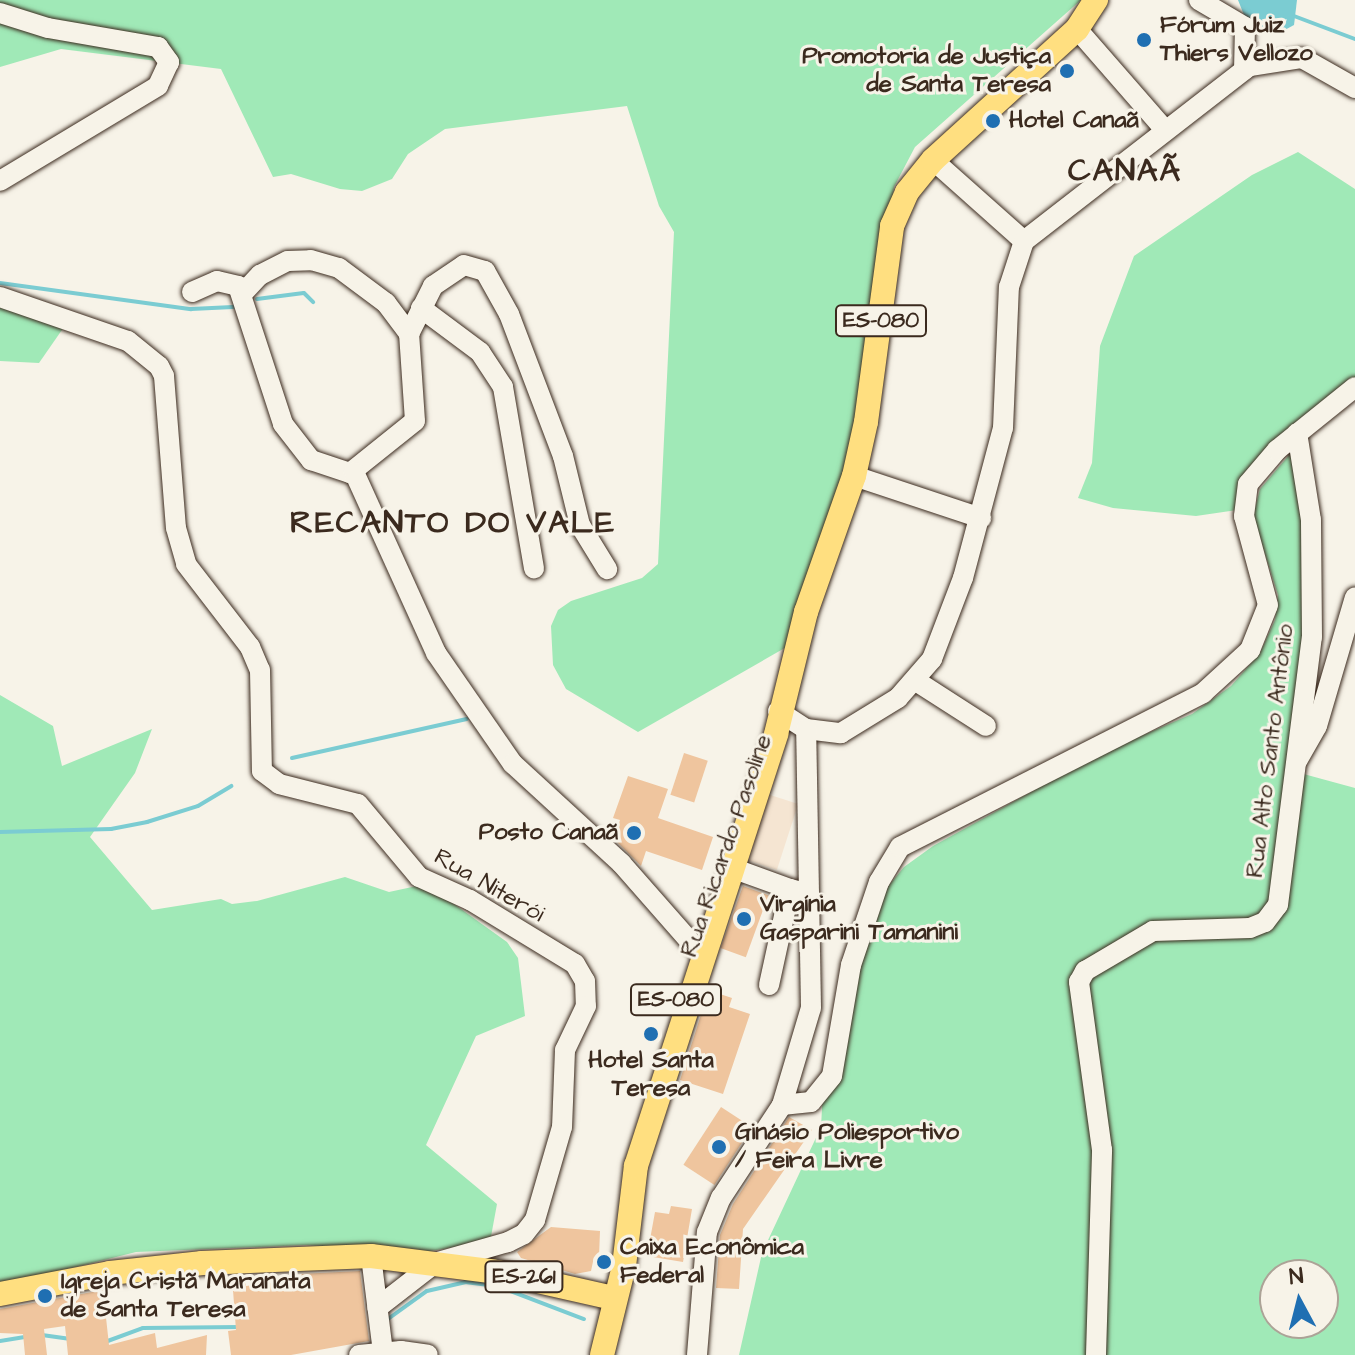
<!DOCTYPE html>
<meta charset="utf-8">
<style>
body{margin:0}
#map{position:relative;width:1355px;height:1355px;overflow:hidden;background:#f7f3e8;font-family:"Architects Daughter",sans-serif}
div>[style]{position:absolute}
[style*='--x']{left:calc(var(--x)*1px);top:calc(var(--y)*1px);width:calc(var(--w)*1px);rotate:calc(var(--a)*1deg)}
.built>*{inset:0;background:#f5e5d2;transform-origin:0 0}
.green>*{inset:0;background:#a0e9b7}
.water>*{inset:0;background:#7bccd2}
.stream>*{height:4px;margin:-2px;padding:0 2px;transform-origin:2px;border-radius:2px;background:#7bccd2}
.building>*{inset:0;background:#efc59e;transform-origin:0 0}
.roads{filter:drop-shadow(0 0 2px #3b2a1e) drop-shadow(0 0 2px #3b2a1e)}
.minor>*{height:20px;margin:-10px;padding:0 10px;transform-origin:10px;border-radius:10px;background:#f7f3e8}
.major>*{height:24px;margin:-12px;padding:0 12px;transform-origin:12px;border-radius:12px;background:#ffdf80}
.dots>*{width:22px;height:22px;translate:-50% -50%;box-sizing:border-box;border:4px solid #f7f3e8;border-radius:50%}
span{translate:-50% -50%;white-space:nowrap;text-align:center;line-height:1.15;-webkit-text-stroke:6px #f7f3e8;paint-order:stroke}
.shield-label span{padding:2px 6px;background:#f7f3e8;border:2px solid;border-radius:6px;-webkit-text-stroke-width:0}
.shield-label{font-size:22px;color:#3b2a1e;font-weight:700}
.poi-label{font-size:24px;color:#3b2a1e;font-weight:700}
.left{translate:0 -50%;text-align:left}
.right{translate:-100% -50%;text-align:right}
.street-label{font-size:24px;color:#3b2a1e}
.district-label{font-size:32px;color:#3b2a1e;font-weight:700;letter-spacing:2px}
.north{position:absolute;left:1259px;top:1259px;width:80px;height:80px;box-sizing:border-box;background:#f7f3e8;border:2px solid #aca397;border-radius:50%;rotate:353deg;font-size:22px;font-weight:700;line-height:32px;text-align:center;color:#3b2a1e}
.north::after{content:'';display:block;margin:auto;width:28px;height:36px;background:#1f6fb2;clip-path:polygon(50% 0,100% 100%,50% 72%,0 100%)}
</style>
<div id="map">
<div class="built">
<i style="left:764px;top:793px;width:36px;height:69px;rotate:18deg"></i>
</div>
<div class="green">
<i style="clip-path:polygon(0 0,1081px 0,915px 147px,894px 187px,864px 407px,790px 645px,638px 732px,566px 689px,553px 665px,551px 626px,558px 610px,571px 601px,642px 578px,658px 564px,674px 232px,659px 206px,627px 106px,445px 129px,408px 154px,392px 179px,362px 191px,340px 189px,291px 174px,273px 177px,221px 69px,61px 49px,0 67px)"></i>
<i style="clip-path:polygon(1298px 152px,1355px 189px,1355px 381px,1281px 439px,1237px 510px,1196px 516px,1113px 508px,1078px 498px,1092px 463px,1100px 346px,1134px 256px,1252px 175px)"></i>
<i style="clip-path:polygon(0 301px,64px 327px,39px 363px,0 361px)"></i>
<i style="clip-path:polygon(evenodd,1296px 447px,1310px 472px,1300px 773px,1355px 788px,1355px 1355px,739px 1355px,762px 1253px,821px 1127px,823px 1090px,849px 993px,885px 890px,904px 867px,933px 846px,1104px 752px,1192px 714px,1231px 686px,1260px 653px,1275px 620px,1278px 595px,1253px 516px,1260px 489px,1296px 447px,1275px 1275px,1323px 1275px,1323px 1323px,1275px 1323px,1275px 1275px)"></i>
<i style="clip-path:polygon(0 695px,53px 726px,62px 766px,152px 729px,135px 773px,90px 837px,152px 910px,221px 899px,232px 904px,257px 901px,345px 877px,389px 892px,426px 884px,507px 942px,518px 958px,525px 1016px,476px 1036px,426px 1145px,497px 1204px,490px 1242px,423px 1252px,306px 1245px,136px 1252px,0 1286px)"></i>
</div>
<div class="water">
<i style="clip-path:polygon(1238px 0,1297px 0,1294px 25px,1281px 32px,1264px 30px,1246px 20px)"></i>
</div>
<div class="stream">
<i style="--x:1294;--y:16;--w:65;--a:20.7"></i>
<i style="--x:0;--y:283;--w:193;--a:7.8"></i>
<i style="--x:191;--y:309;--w:42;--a:-2.7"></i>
<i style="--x:257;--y:299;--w:47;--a:-7.3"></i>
<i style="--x:304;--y:293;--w:13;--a:45"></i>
<i style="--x:292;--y:758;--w:179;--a:-12.6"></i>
<i style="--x:0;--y:832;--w:111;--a:-1.5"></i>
<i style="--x:111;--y:829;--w:37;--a:-11"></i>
<i style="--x:147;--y:822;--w:53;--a:-17.4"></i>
<i style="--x:198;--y:806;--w:39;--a:-31"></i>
<i style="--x:388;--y:1319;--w:48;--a:-35.7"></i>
<i style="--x:427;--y:1291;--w:39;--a:-13"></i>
<i style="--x:465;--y:1282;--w:32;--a:7"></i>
<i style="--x:497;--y:1286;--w:93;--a:20.8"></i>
<i style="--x:42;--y:1335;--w:27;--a:8"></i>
<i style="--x:0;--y:1341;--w:25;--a:-9"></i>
<i style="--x:105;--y:1342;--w:40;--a:-20.2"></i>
<i style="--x:143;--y:1328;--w:97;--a:-0.6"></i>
</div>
<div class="building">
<i style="left:684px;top:753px;width:25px;height:44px;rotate:18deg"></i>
<i style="clip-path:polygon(628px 776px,668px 789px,658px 818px,713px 837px,702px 870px,646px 851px,641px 866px,614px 839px,620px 820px,613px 818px)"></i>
<i style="left:743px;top:886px;width:27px;height:66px;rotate:20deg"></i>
<i style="clip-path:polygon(714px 992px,732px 998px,729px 1007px,750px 1014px,723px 1094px,680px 1080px,706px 999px,711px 1001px)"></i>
<i style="left:721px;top:1107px;width:37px;height:69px;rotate:33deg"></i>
<i style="clip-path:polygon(789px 1117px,812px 1130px,743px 1229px,739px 1289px,716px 1288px,720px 1235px,733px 1204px)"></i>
<i style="clip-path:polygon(671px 1206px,692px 1209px,683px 1262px,647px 1256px,655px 1212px,669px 1214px)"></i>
<i style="clip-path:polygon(551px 1227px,600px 1231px,599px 1257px,594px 1257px,591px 1271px,575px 1274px,521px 1258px,517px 1252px)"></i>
<i style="clip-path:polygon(360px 1271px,369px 1341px,291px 1355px,231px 1355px,228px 1331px,236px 1330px,232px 1277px,246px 1276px,246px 1286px,299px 1280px,299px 1274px)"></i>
<i style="clip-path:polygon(103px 1290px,109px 1345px,155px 1333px,157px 1348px,207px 1335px,206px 1355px,68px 1355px,65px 1326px,44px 1329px,47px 1355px,25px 1355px,23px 1334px,0 1333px,0 1309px)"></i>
</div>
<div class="roads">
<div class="minor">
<i style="--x:1199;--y:0;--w:53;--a:30.4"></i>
<i style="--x:1245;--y:27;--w:43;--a:91.3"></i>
<i style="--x:0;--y:13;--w:50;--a:17.4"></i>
<i style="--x:48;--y:28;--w:112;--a:9.8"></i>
<i style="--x:158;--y:47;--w:19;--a:54"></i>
<i style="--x:169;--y:62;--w:26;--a:115"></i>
<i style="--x:158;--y:86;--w:184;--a:149"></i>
<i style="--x:1077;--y:29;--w:134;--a:48.9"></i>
<i style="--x:933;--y:160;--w:122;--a:41.7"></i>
<i style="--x:192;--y:292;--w:27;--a:-24"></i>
<i style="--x:217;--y:281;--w:22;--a:13"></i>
<i style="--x:238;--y:286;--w:145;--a:71.9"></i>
<i style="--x:283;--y:424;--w:46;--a:52.1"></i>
<i style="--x:311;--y:460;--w:41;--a:18.4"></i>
<i style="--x:350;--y:473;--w:83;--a:-38.7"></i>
<i style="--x:415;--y:421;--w:87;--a:-93.9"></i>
<i style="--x:409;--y:334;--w:54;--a:-63.4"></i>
<i style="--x:433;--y:286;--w:37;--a:-34"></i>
<i style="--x:464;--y:265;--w:22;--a:16"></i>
<i style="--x:485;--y:271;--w:49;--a:60.8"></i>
<i style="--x:509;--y:314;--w:152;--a:69.2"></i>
<i style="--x:563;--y:456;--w:71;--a:76.2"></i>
<i style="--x:580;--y:525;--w:52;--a:58.5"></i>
<i style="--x:243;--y:293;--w:25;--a:-47"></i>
<i style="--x:260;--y:275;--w:31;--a:-27"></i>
<i style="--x:288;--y:261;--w:23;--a:-2"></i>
<i style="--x:311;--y:260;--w:29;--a:16"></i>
<i style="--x:339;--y:268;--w:59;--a:36.7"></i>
<i style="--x:386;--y:303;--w:39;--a:53"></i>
<i style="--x:0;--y:297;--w:135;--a:19"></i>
<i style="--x:128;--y:341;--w:40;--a:39"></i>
<i style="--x:159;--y:366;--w:11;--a:63"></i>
<i style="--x:164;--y:376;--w:152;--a:85.5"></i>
<i style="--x:176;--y:528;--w:37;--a:74"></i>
<i style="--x:186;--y:564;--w:105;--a:52.4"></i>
<i style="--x:250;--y:647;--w:25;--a:67"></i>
<i style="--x:260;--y:670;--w:101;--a:88.9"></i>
<i style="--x:262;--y:771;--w:21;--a:37"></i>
<i style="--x:279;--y:784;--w:81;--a:14.2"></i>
<i style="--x:358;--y:804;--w:95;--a:50.1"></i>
<i style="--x:419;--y:877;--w:56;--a:24.3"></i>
<i style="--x:470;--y:900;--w:123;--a:31.4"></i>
<i style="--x:575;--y:964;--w:20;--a:60"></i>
<i style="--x:585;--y:981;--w:25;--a:88"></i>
<i style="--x:586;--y:1006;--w:49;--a:115.5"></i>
<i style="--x:565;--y:1050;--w:77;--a:92.2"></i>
<i style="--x:562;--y:1127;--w:97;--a:106.2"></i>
<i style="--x:535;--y:1220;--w:18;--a:128"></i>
<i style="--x:524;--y:1234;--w:18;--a:153"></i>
<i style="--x:508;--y:1242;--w:76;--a:164"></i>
<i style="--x:435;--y:1263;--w:73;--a:142.2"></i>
<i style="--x:421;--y:308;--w:74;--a:36.7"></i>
<i style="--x:480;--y:352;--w:42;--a:56.7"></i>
<i style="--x:503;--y:387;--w:184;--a:80.3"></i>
<i style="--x:354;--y:472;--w:199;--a:65.6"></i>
<i style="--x:436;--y:653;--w:135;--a:55.3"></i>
<i style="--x:513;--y:764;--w:147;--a:42.5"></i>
<i style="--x:621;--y:863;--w:111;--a:48.7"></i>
<i style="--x:854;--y:476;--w:134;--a:18.3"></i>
<i style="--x:916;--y:681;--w:83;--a:32.7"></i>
<i style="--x:778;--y:711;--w:33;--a:33"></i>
<i style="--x:806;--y:729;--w:35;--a:7"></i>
<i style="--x:841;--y:733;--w:67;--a:-31.6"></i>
<i style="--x:898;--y:698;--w:52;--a:-48.9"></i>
<i style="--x:932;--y:659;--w:87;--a:-69.1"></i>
<i style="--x:963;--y:578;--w:155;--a:-75.1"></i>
<i style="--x:1003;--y:428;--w:141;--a:-87.6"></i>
<i style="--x:1009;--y:287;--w:48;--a:-71.9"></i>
<i style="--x:1024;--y:241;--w:286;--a:-37.8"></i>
<i style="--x:1250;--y:66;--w:53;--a:-8.7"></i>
<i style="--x:1302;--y:58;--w:61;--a:29.5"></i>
<i style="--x:1297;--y:761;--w:40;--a:-60.3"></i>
<i style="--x:1317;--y:726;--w:134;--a:-73.6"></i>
<i style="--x:732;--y:868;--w:62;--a:19.9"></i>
<i style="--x:769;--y:985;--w:98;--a:-77.7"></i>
<i style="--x:790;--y:889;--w:20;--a:15"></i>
<i style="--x:782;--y:1105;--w:29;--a:-6"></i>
<i style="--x:811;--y:1102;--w:33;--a:-51"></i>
<i style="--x:832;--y:1076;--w:113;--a:-80.3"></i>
<i style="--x:851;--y:965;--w:88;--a:-71.4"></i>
<i style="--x:879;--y:882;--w:41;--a:-59"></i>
<i style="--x:900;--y:847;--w:340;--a:-26.9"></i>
<i style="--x:1203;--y:693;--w:64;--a:-42.5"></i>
<i style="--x:1250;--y:650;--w:48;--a:-68.2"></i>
<i style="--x:1268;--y:605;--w:92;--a:-105.1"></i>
<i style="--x:1244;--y:516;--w:32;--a:-83"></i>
<i style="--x:1248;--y:484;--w:45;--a:-49.5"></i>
<i style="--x:1277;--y:450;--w:100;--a:-38.9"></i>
<i style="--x:371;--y:1256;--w:97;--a:82.9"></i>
<i style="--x:359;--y:1355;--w:42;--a:-5.4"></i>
<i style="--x:401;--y:1351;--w:27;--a:8"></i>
<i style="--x:697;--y:1355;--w:123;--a:-85.4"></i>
<i style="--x:707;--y:1232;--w:37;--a:-68"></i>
<i style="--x:721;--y:1198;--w:111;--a:-56.7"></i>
<i style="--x:782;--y:1105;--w:101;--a:-73.4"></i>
<i style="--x:811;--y:1008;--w:279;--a:-91"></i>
<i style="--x:1096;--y:1355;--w:205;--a:-88.3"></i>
<i style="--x:1102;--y:1150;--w:170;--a:-97.8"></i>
<i style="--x:1079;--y:982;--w:13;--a:-61"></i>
<i style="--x:1085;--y:971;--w:79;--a:-30.5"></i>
<i style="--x:1153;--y:931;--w:97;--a:-1.8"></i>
<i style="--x:1250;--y:928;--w:16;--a:-22"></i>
<i style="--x:1265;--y:922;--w:21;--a:-53"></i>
<i style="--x:1278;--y:905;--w:270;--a:-82.8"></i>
<i style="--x:1312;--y:637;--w:117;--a:-90.5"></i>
<i style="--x:1311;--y:520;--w:88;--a:-99.1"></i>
</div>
<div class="major">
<i style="--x:0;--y:1294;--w:112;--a:-10.8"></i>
<i style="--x:110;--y:1273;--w:93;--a:-6.2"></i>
<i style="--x:202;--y:1263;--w:169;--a:-2.4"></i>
<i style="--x:371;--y:1256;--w:128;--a:7.2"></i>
<i style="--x:498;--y:1272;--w:118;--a:12.7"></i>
<i style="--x:602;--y:1355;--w:92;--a:-76.1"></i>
<i style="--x:624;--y:1266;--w:101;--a:-83.2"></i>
<i style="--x:636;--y:1166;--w:454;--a:-72"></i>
<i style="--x:776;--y:734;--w:126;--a:-76.2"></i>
<i style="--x:806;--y:612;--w:144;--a:-70.6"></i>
<i style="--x:854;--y:476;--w:55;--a:-77.5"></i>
<i style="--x:866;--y:422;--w:198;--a:-82.4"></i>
<i style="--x:892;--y:226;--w:37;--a:-66"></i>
<i style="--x:907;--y:192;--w:41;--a:-50.9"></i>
<i style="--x:933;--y:160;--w:195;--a:-42.3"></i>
<i style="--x:1077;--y:29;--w:35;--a:-57"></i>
</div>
</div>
<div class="dots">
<i style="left:1144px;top:40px;background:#1f6fb2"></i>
<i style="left:1067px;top:71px;background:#1f6fb2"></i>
<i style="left:993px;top:121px;background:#1f6fb2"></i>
<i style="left:634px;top:833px;background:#1f6fb2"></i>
<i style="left:744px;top:919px;background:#1f6fb2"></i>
<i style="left:651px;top:1034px;background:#1f6fb2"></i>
<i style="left:719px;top:1147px;background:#1f6fb2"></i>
<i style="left:604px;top:1262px;background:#1f6fb2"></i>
<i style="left:45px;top:1296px;background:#1f6fb2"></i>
</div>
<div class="shield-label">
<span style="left:881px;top:321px">ES-080</span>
<span style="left:676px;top:1000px">ES-080</span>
<span style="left:524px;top:1277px">ES-261</span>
</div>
<div class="poi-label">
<span class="left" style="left:1160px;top:40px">Fórum Juiz<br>Thiers Vellozo</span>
<span class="right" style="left:1051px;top:71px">Promotoria de Justiça<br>de Santa Teresa</span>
<span class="left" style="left:1009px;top:121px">Hotel Canaã</span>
<span class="right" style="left:618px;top:833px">Posto Canaã</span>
<span class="left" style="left:760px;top:919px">Virgínia<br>Gasparini Tamanini</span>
<span style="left:651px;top:1075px">Hotel Santa<br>Teresa</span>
<span class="left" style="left:735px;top:1147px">Ginásio Poliesportivo<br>/ Feira Livre</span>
<span class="left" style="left:620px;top:1262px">Caixa Econômica<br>Federal</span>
<span class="left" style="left:61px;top:1296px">Igreja Cristã Maranata<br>de Santa Teresa</span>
</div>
<div class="street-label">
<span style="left:1271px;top:751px;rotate:-83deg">Rua Alto Santo Antônio</span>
<span style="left:727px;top:846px;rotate:-71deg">Rua Ricardo Pasoline</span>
<span style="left:489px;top:886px;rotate:30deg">Rua Niterói</span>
</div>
<div class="district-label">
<span style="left:1125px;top:171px">CANAÃ</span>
<span style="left:453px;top:523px">RECANTO DO VALE</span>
</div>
<div class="north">N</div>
</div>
